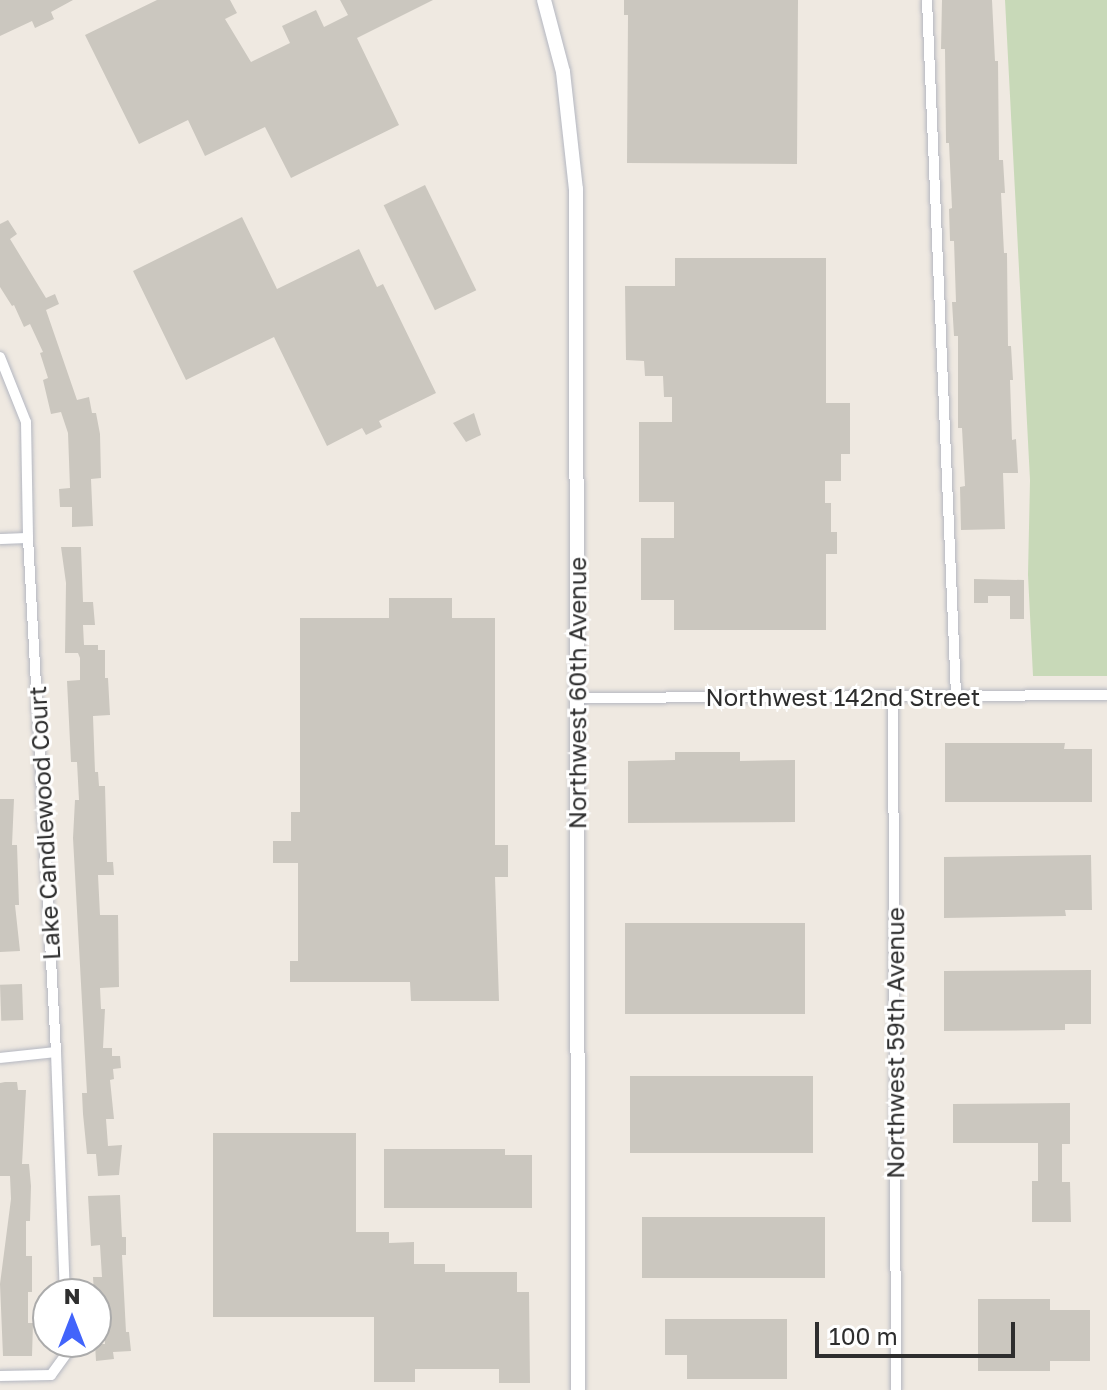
<!DOCTYPE html>
<style>
body{margin:0}
#map{position:relative;width:1107px;height:1390px;overflow:hidden;background:#efe9e1;font-family:"Golos Text",sans-serif}
div>[style]{position:absolute}
[style*='--x']{left:calc(var(--x)*1px);top:calc(var(--y)*1px);width:calc(var(--w)*1px);rotate:calc(var(--a)*1deg)}
.cemetery>*{inset:0;background:#c8d9b8}
.building>*{inset:0;background:#cbc7bf;transform-origin:0 0}
.roads{filter:drop-shadow(0 0 2px #b4b7c1) drop-shadow(0 0 2px #b4b7c1)}
.minor>*{height:10px;margin:-5px;padding:0 5px;transform-origin:5px;border-radius:5px;background:#fff}
.tertiary>*{height:14px;margin:-7px;padding:0 7px;transform-origin:7px;border-radius:7px;background:#fff}
span{translate:-50% -50%;white-space:nowrap;text-align:center;line-height:1.15;-webkit-text-stroke:6px #fff;paint-order:stroke}
.street-label{font-size:24px;color:#2e2e2e}
.north{position:absolute;left:32px;top:1278px;width:80px;height:80px;box-sizing:border-box;background:#fff;border:2px solid #ababab;border-radius:50%;rotate:0deg;font-size:22px;font-weight:700;line-height:32px;text-align:center;color:#2e2e2e}
.north::after{content:'';display:block;margin:auto;width:28px;height:36px;background:#4264fb;clip-path:polygon(50% 0,100% 100%,50% 72%,0 100%)}
.scale{position:absolute;left:815px;top:1322px;width:200px;height:36px;box-sizing:border-box;border:4px solid #2e2e2e;border-top:0;padding-left:10px;font-size:24px;line-height:28px;white-space:nowrap;color:#2e2e2e;-webkit-text-stroke:6px #fff;paint-order:stroke}
</style>
<div id="map">
<div class="cemetery">
<i style="clip-path:polygon(1005px 0,1107px 0,1107px 676px,1033px 676px,1028px 575px,1030px 480px)"></i>
</div>
<div class="building">
<i style="clip-path:polygon(0 0,73px 0,51px 12px,54px 19px,35px 28px,32px 21px,0 36px)"></i>
<i style="clip-path:polygon(157px 0,230px 0,237px 13px,225px 19px,251px 62px,290px 43px,282px 26px,316px 10px,324px 27px,348px 15px,340px 0,433px 0,357px 38px,399px 125px,291px 178px,265px 127px,205px 156px,188px 120px,139px 144px,85px 35px)"></i>
<i style="clip-path:polygon(624px 0,798px 0,797px 164px,627px 163px,628px 15px,624px 15px)"></i>
<i style="clip-path:polygon(942px 0,992px 0,995px 61px,998px 61px,999px 160px,1003px 160px,1005px 193px,1001px 193px,1004px 253px,1007px 253px,1008px 346px,1011px 346px,1013px 380px,1010px 380px,1012px 440px,1016px 439px,1018px 473px,1003px 473px,1005px 529px,961px 530px,960px 487px,965px 486px,962px 428px,958px 428px,958px 336px,954px 336px,952px 302px,956px 302px,954px 241px,950px 241px,949px 209px,952px 208px,949px 143px,946px 143px,945px 49px,941px 49px)"></i>
<i style="left:425px;top:185px;width:117px;height:46px;rotate:64deg"></i>
<i style="clip-path:polygon(242px 217px,277px 289px,359px 249px,377px 287px,383px 284px,436px 393px,379px 421px,382px 427px,366px 435px,362px 428px,327px 446px,274px 337px,186px 380px,133px 271px)"></i>
<i style="clip-path:polygon(8px 220px,17px 234px,10px 239px,46px 298px,55px 294px,59px 304px,46px 310px,77px 400px,89px 397px,92px 413px,96px 413px,100px 434px,101px 478px,91px 479px,93px 526px,72px 527px,72px 507px,60px 507px,59px 489px,70px 488px,68px 433px,61px 412px,51px 414px,43px 380px,48px 378px,40px 353px,43px 352px,30px 324px,24px 327px,14px 305px,12px 306px,0 287px,0 224px)"></i>
<i style="clip-path:polygon(675px 258px,826px 258px,826px 403px,850px 403px,850px 454px,841px 454px,841px 481px,825px 481px,825px 503px,831px 503px,831px 532px,837px 532px,837px 554px,826px 554px,826px 630px,674px 630px,674px 600px,641px 600px,641px 538px,674px 538px,674px 502px,639px 502px,639px 422px,672px 422px,672px 397px,664px 397px,663px 376px,645px 376px,644px 361px,626px 360px,625px 286px,675px 286px)"></i>
<i style="clip-path:polygon(474px 413px,481px 435px,466px 442px,453px 423px)"></i>
<i style="clip-path:polygon(61px 547px,81px 547px,83px 602px,93px 602px,95px 625px,83px 625px,84px 645px,98px 645px,98px 650px,105px 650px,105px 678px,108px 678px,110px 715px,93px 716px,95px 772px,98px 772px,99px 786px,105px 786px,107px 862px,113px 862px,114px 875px,98px 875px,100px 915px,118px 915px,119px 987px,100px 988px,101px 1009px,105px 1009px,103px 1048px,112px 1048px,112px 1056px,120px 1056px,121px 1068px,113px 1069px,114px 1079px,110px 1080px,114px 1119px,106px 1119px,108px 1146px,122px 1145px,119px 1175px,98px 1176px,96px 1154px,87px 1154px,83px 1114px,82px 1093px,87px 1093px,73px 838px,75px 800px,79px 800px,77px 762px,71px 762px,67px 681px,80px 680px,80px 658px,78px 653px,65px 653px,66px 583px)"></i>
<i style="clip-path:polygon(974px 579px,1024px 580px,1024px 619px,1010px 619px,1010px 596px,988px 596px,988px 603px,974px 603px)"></i>
<i style="clip-path:polygon(389px 598px,452px 598px,452px 618px,495px 618px,495px 845px,508px 845px,508px 877px,495px 877px,499px 1001px,411px 1001px,410px 982px,290px 982px,290px 961px,298px 961px,298px 863px,273px 863px,273px 841px,291px 841px,291px 812px,300px 812px,300px 618px,389px 618px)"></i>
<i style="clip-path:polygon(945px 743px,1065px 743px,1064px 749px,1092px 749px,1092px 802px,945px 802px)"></i>
<i style="clip-path:polygon(675px 752px,740px 752px,740px 761px,795px 760px,795px 822px,628px 823px,628px 761px,675px 760px)"></i>
<i style="clip-path:polygon(0 799px,14px 799px,12px 845px,17px 845px,19px 905px,15px 905px,20px 951px,0 952px)"></i>
<i style="clip-path:polygon(1091px 855px,1092px 910px,1065px 910px,1066px 916px,944px 918px,944px 857px)"></i>
<i style="left:805px;top:923px;width:91px;height:180px;rotate:90deg"></i>
<i style="clip-path:polygon(1091px 970px,1091px 1024px,1065px 1024px,1065px 1030px,944px 1031px,944px 971px)"></i>
<i style="left:22px;top:984px;width:36px;height:22px;rotate:88deg"></i>
<i style="left:630px;top:1076px;width:183px;height:77px"></i>
<i style="clip-path:polygon(5px 1082px,17px 1082px,18px 1090px,26px 1090px,22px 1164px,29px 1164px,31px 1186px,30px 1221px,26px 1221px,26px 1256px,32px 1256px,32px 1292px,28px 1292px,28px 1323px,33px 1323px,32px 1356px,3px 1356px,0 1284px,11px 1199px,10px 1176px,0 1176px,0 1083px)"></i>
<i style="clip-path:polygon(1070px 1103px,1070px 1144px,1062px 1144px,1062px 1182px,1070px 1182px,1071px 1222px,1032px 1222px,1032px 1181px,1038px 1181px,1038px 1143px,953px 1143px,953px 1104px)"></i>
<i style="clip-path:polygon(213px 1133px,356px 1133px,356px 1232px,389px 1232px,389px 1243px,414px 1242px,414px 1264px,445px 1264px,445px 1272px,517px 1272px,517px 1292px,529px 1292px,530px 1383px,499px 1383px,499px 1369px,415px 1369px,415px 1382px,374px 1382px,374px 1317px,213px 1317px)"></i>
<i style="clip-path:polygon(384px 1149px,505px 1149px,505px 1155px,532px 1155px,532px 1208px,384px 1208px)"></i>
<i style="clip-path:polygon(120px 1195px,122px 1237px,126px 1237px,126px 1255px,122px 1255px,126px 1332px,129px 1332px,131px 1351px,113px 1352px,114px 1359px,96px 1361px,95px 1344px,105px 1344px,103px 1313px,96px 1313px,94px 1294px,93px 1277px,102px 1277px,100px 1245px,91px 1246px,88px 1196px)"></i>
<i style="left:642px;top:1217px;width:183px;height:61px"></i>
<i style="clip-path:polygon(978px 1299px,1050px 1299px,1050px 1310px,1090px 1310px,1090px 1361px,1050px 1361px,1050px 1371px,978px 1371px)"></i>
<i style="clip-path:polygon(665px 1319px,787px 1319px,787px 1379px,687px 1379px,687px 1355px,665px 1355px)"></i>
</div>
<div class="roads">
<div class="minor">
<i style="--x:927;--y:0;--w:697;--a:87.61"></i>
<i style="--x:0;--y:357;--w:70;--a:68.2"></i>
<i style="--x:26;--y:422;--w:116;--a:89"></i>
<i style="--x:28;--y:538;--w:515;--a:86.88"></i>
<i style="--x:56;--y:1052;--w:242;--a:87.9"></i>
<i style="--x:0;--y:539;--w:28;--a:-2"></i>
<i style="--x:893;--y:696;--w:694;--a:89.75"></i>
<i style="--x:578;--y:698;--w:529;--a:-0.32"></i>
<i style="--x:0;--y:1058;--w:56;--a:-6.1"></i>
<i style="--x:0;--y:1376;--w:51;--a:-1.1"></i>
<i style="--x:51;--y:1375;--w:27;--a:-54"></i>
<i style="--x:67;--y:1353;--w:11;--a:-90"></i>
</div>
<div class="tertiary">
<i style="--x:544;--y:0;--w:74;--a:75.2"></i>
<i style="--x:563;--y:72;--w:118;--a:83.7"></i>
<i style="--x:576;--y:189;--w:1201;--a:89.9"></i>
</div>
</div>
<div class="street-label">
<span style="left:577px;top:693px;rotate:-90deg">Northwest 60th Avenue</span>
<span style="left:843px;top:697px">Northwest 142nd Street</span>
<span style="left:44px;top:823px;rotate:-93deg">Lake Candlewood Court</span>
<span style="left:895px;top:1043px;rotate:-90deg">Northwest 59th Avenue</span>
</div>
<div class="north">N</div>
<div class="scale">100 m</div>
</div>
